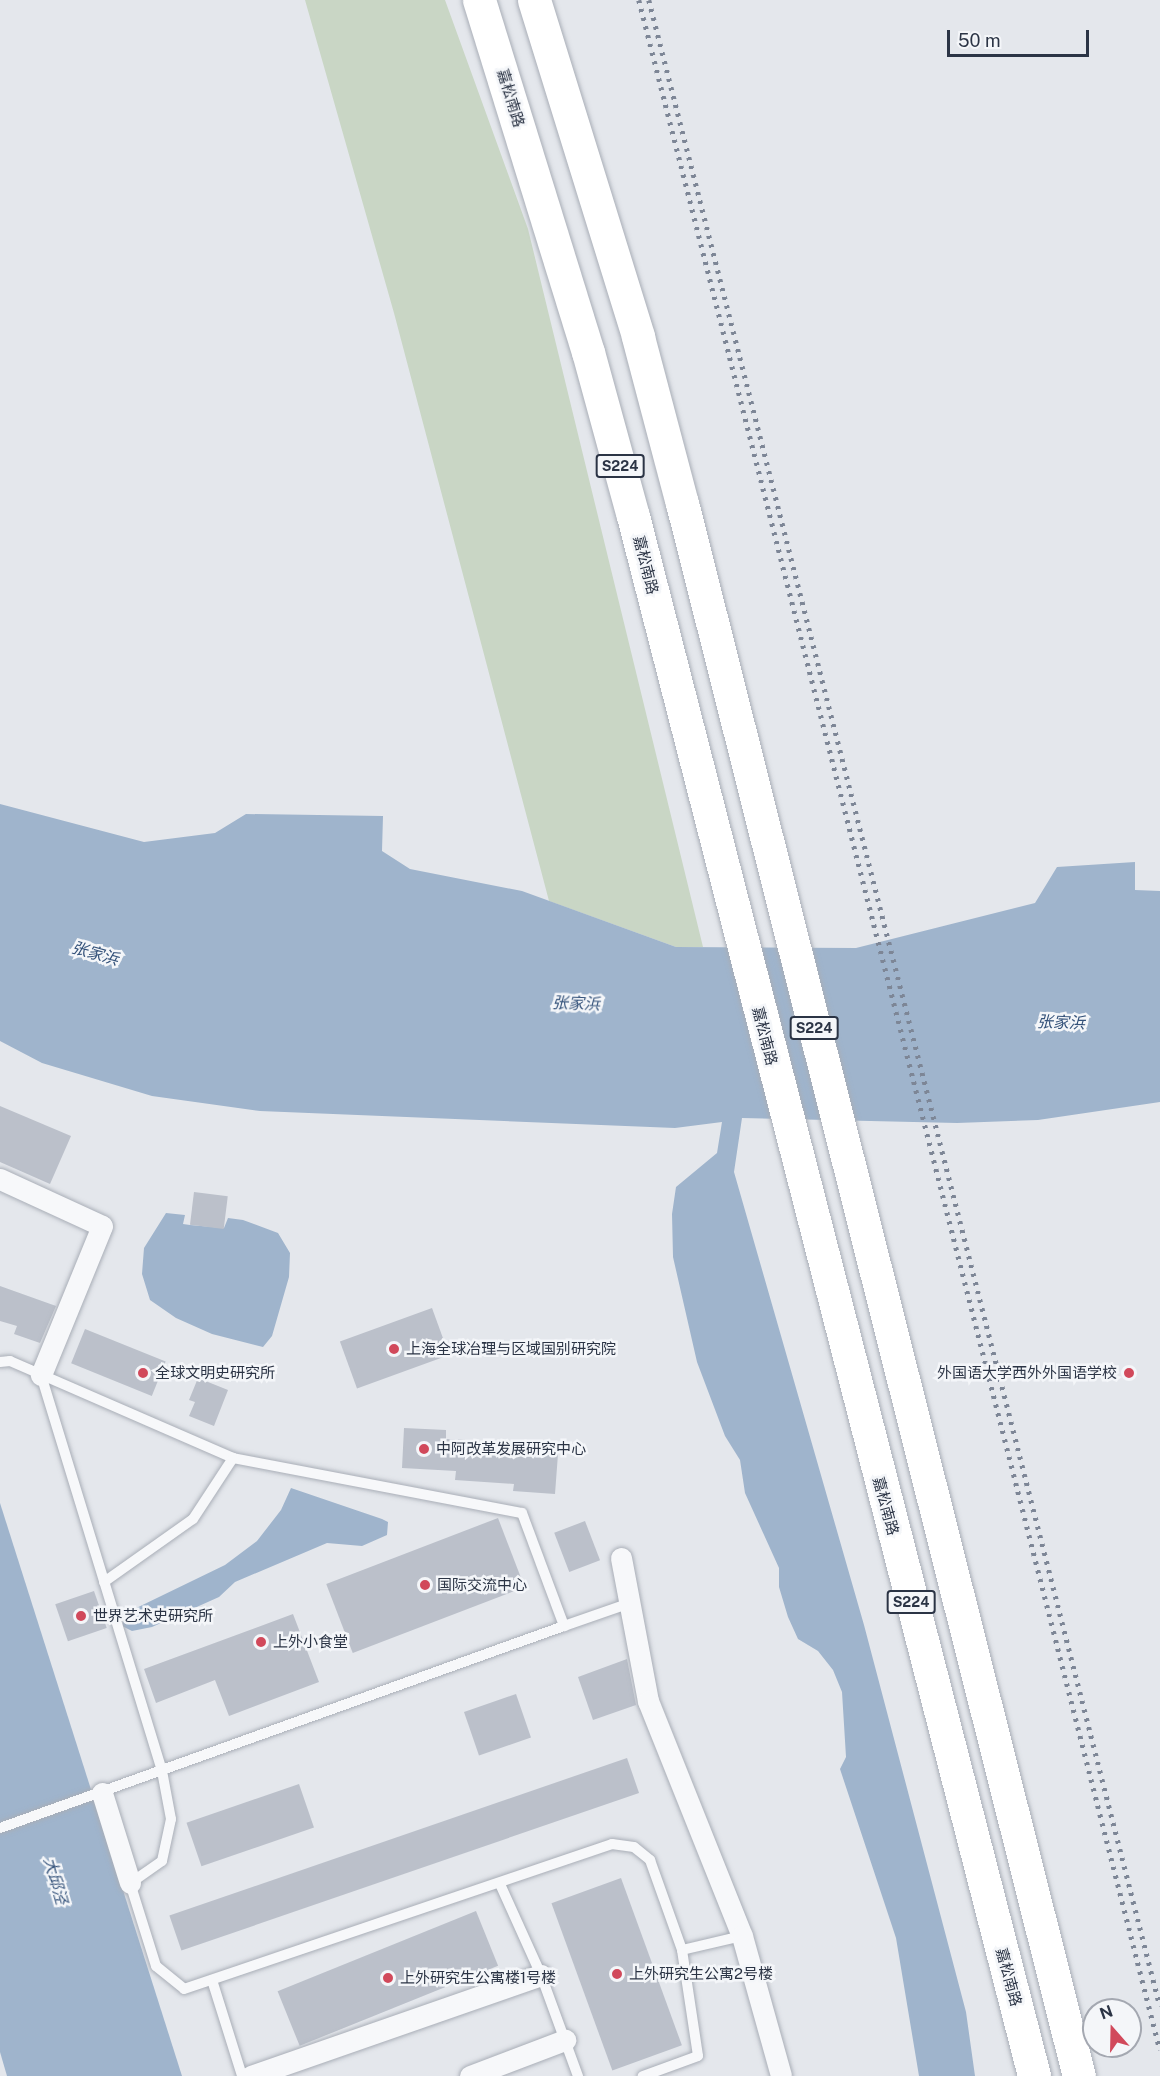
<!DOCTYPE html>
<meta charset="utf-8">
<style>
body{margin:0}
#map{position:relative;width:1160px;height:2076px;overflow:hidden;background:#e4e7ec;font-family:"Public Sans","Noto Sans SC",sans-serif}
div>[style]{position:absolute}
[style*='--x']{left:calc(var(--x)*1px);top:calc(var(--y)*1px);width:calc(var(--w)*1px);rotate:calc(var(--a)*1deg)}
.green>*{inset:0;background:#c9d6c5}
.water>*{inset:0;background:#9fb4cc}
.building>*{inset:0;background:#bbc0ca;transform-origin:0 0}
.roads{filter:drop-shadow(0 0 2px #a9aeb7) drop-shadow(0 0 2px #a9aeb7)}
.lane>*{height:10px;margin:-5px;padding:0 5px;transform-origin:5px;border-radius:5px;background:#f7f8fa}
.street>*{height:21px;margin:-10.5px;padding:0 10.5px;transform-origin:10.5px;border-radius:10.5px;background:#f7f8fa}
.primary>*{height:33px;margin:-16.5px;padding:0 16.5px;transform-origin:16.5px;border-radius:16.5px;background:#fff}
.rail>*{height:4.5px;margin-top:-2.25px;transform-origin:0;background:repeating-linear-gradient(90deg,#7d8696 0 3px,transparent 0 9px)}
.dots>*{width:16px;height:16px;translate:-50% -50%;box-sizing:border-box;border:3px solid #f4f6f9;border-radius:50%}
span{translate:-50% -50%;white-space:nowrap;text-align:center;line-height:1.15;-webkit-text-stroke:5px #f4f6f9;paint-order:stroke}
.shield-label span{padding:2px 4px;background:#f4f6f9;border:2px solid;border-radius:4px;-webkit-text-stroke-width:0}
.shield-label{font-size:14px;color:#2b3445;font-weight:700}
.street-label{font-size:15px;color:#2b3445}
.poi-label{font-size:15px;color:#2b3445}
.left{translate:0 -50%;text-align:left}
.right{translate:-100% -50%;text-align:right}
.water-label{font-size:16px;color:#34527a;font-style:italic}
.north{position:absolute;left:1082px;top:1998px;width:60px;height:60px;box-sizing:border-box;background:#f4f6f9;border:2px solid #a4a8b1;border-radius:50%;rotate:340deg;font-size:16px;font-weight:700;line-height:24px;text-align:center;color:#2b3445}
.north::after{content:'';display:block;margin:auto;width:21px;height:27px;background:#d1495b;clip-path:polygon(50% 0,100% 100%,50% 72%,0 100%)}
.scale{position:absolute;left:947px;top:30px;width:142px;height:27px;box-sizing:border-box;border:3px solid #2b3445;border-top:0;padding-left:8px;font-size:18px;line-height:21px;white-space:nowrap;color:#2b3445;-webkit-text-stroke:4px #f4f6f9;paint-order:stroke}
</style>
<div id="map">
<div class="green">
<i style="clip-path:polygon(305px 0,445px 0,528px 229px,703px 947px,676px 947px,549px 901px,394px 313px)"></i>
</div>
<div class="water">
<i style="clip-path:polygon(0 804px,144px 842px,215px 833px,246px 814px,383px 816px,382px 851px,410px 869px,522px 891px,676px 947px,856px 948px,1035px 903px,1057px 867px,1135px 862px,1135px 890px,1160px 891px,1160px 1102px,1038px 1120px,957px 1123px,742px 1118px,734px 1172px,864px 1625px,966px 2012px,975px 2076px,919px 2076px,896px 1938px,840px 1769px,846px 1757px,842px 1692px,833px 1670px,818px 1651px,798px 1639px,788px 1617px,779px 1587px,779px 1568px,745px 1493px,740px 1460px,725px 1436px,697px 1362px,673px 1257px,672px 1214px,676px 1187px,717px 1153px,722px 1122px,675px 1128px,260px 1111px,152px 1096px,42px 1063px,0 1041px)"></i>
<i style="clip-path:polygon(166px 1213px,185px 1215px,183px 1224px,190px 1225px,224px 1228px,228px 1218px,243px 1220px,278px 1233px,290px 1253px,289px 1277px,272px 1336px,263px 1347px,212px 1334px,176px 1318px,150px 1300px,142px 1274px,144px 1248px)"></i>
<i style="clip-path:polygon(291px 1488px,382px 1519px,388px 1522px,387px 1535px,362px 1546px,327px 1543px,235px 1582px,219px 1597px,152px 1627px,132px 1631px,122px 1626px,126px 1613px,225px 1565px,257px 1541px,281px 1510px)"></i>
<i style="clip-path:polygon(0 1503px,182px 2076px,7px 2076px,0 2052px)"></i>
</div>
<div class="building">
<i style="clip-path:polygon(0 1106px,71px 1136px,50px 1184px,0 1162px)"></i>
<i style="left:194px;top:1192px;width:34px;height:33px;rotate:7deg"></i>
<i style="clip-path:polygon(0 1286px,56px 1306px,40px 1343px,14px 1334px,17px 1326px,0 1321px)"></i>
<i style="left:432px;top:1308px;width:50px;height:98px;rotate:70deg"></i>
<i style="left:85px;top:1329px;width:87px;height:37px;rotate:22deg"></i>
<i style="clip-path:polygon(198px 1378px,228px 1390px,214px 1426px,189px 1416px,195px 1402px,189px 1400px)"></i>
<i style="clip-path:polygon(404px 1428px,446px 1430px,446px 1439px,500px 1442px,500px 1450px,558px 1454px,555px 1494px,513px 1491px,514px 1484px,455px 1480px,456px 1471px,402px 1468px)"></i>
<i style="left:498px;top:1518px;width:74px;height:184px;rotate:69deg"></i>
<i style="left:585px;top:1521px;width:42px;height:33px;rotate:69deg"></i>
<i style="left:94px;top:1591px;width:39px;height:41px;rotate:71deg"></i>
<i style="clip-path:polygon(293px 1614px,319px 1682px,229px 1716px,215px 1680px,156px 1703px,144px 1669px)"></i>
<i style="clip-path:polygon(627px 1659px,636px 1705px,593px 1720px,578px 1677px)"></i>
<i style="left:516px;top:1694px;width:46px;height:55px;rotate:71deg"></i>
<i style="left:627px;top:1758px;width:37px;height:484px;rotate:71deg"></i>
<i style="left:299px;top:1784px;width:46px;height:119px;rotate:71deg"></i>
<i style="left:621px;top:1878px;width:178px;height:74px;rotate:70deg"></i>
<i style="left:476px;top:1911px;width:59px;height:214px;rotate:68deg"></i>
</div>
<div class="roads">
<div class="lane">
<i style="--x:0;--y:1362;--w:10;--a:-6"></i>
<i style="--x:10;--y:1361;--w:243;--a:23.5"></i>
<i style="--x:233;--y:1458;--w:294;--a:10.8"></i>
<i style="--x:522;--y:1513;--w:121;--a:69.6"></i>
<i style="--x:564;--y:1626;--w:599;--a:160.29"></i>
<i style="--x:41;--y:1375;--w:414;--a:73"></i>
<i style="--x:162;--y:1771;--w:49;--a:79.4"></i>
<i style="--x:171;--y:1819;--w:43;--a:102.1"></i>
<i style="--x:162;--y:1861;--w:39;--a:145"></i>
<i style="--x:130;--y:1883;--w:87;--a:72.6"></i>
<i style="--x:156;--y:1966;--w:36;--a:39"></i>
<i style="--x:184;--y:1989;--w:452;--a:-18.7"></i>
<i style="--x:612;--y:1844;--w:22;--a:8"></i>
<i style="--x:634;--y:1847;--w:21;--a:39"></i>
<i style="--x:650;--y:1860;--w:96;--a:70.4"></i>
<i style="--x:682;--y:1950;--w:107;--a:81.4"></i>
<i style="--x:698;--y:2056;--w:59;--a:160"></i>
<i style="--x:104;--y:1582;--w:109;--a:-35.3"></i>
<i style="--x:193;--y:1519;--w:73;--a:-56.7"></i>
<i style="--x:564;--y:1626;--w:70;--a:-19.2"></i>
<i style="--x:500;--y:1884;--w:100;--a:65.7"></i>
<i style="--x:541;--y:1975;--w:108;--a:69.9"></i>
<i style="--x:682;--y:1950;--w:62;--a:-13.1"></i>
<i style="--x:212;--y:1980;--w:101;--a:72.6"></i>
</div>
<div class="street">
<i style="--x:0;--y:1179;--w:112;--a:24.7"></i>
<i style="--x:102;--y:1226;--w:161;--a:112.3"></i>
<i style="--x:621;--y:1558;--w:146;--a:79.3"></i>
<i style="--x:648;--y:1701;--w:253;--a:68.2"></i>
<i style="--x:742;--y:1936;--w:145;--a:74.4"></i>
<i style="--x:102;--y:1793;--w:94;--a:72.7"></i>
<i style="--x:251;--y:2076;--w:307;--a:-19.2"></i>
<i style="--x:470;--y:2076;--w:102;--a:-20.8"></i>
</div>
<div class="primary">
<i style="--x:479;--y:0;--w:368;--a:72.8"></i>
<i style="--x:588;--y:352;--w:170;--a:74.7"></i>
<i style="--x:633;--y:516;--w:1611;--a:75.58"></i>
<i style="--x:534;--y:0;--w:353;--a:72.8"></i>
<i style="--x:638;--y:337;--w:172;--a:75.2"></i>
<i style="--x:682;--y:503;--w:1622;--a:75.84"></i>
</div>
</div>
<div class="rail">
<i style="--x:639;--y:0;--w:2115;--a:75.74"></i>
<i style="--x:649;--y:0;--w:2070;--a:75.71"></i>
</div>
<div class="dots">
<i style="left:394px;top:1349px;background:#d1495b"></i>
<i style="left:143px;top:1373px;background:#d1495b"></i>
<i style="left:1129px;top:1373px;background:#d1495b"></i>
<i style="left:424px;top:1449px;background:#d1495b"></i>
<i style="left:425px;top:1585px;background:#d1495b"></i>
<i style="left:81px;top:1616px;background:#d1495b"></i>
<i style="left:261px;top:1642px;background:#d1495b"></i>
<i style="left:617px;top:1974px;background:#d1495b"></i>
<i style="left:388px;top:1978px;background:#d1495b"></i>
</div>
<div class="shield-label">
<span style="left:620px;top:466px">S224</span>
<span style="left:814px;top:1028px">S224</span>
<span style="left:911px;top:1602px">S224</span>
</div>
<div class="street-label">
<span style="left:511px;top:98px;rotate:73deg">嘉松南路</span>
<span style="left:646px;top:565px;rotate:76deg">嘉松南路</span>
<span style="left:765px;top:1036px;rotate:76deg">嘉松南路</span>
<span style="left:886px;top:1506px;rotate:75deg">嘉松南路</span>
<span style="left:1009px;top:1977px;rotate:75deg">嘉松南路</span>
</div>
<div class="poi-label">
<span class="left" style="left:406px;top:1349px">上海全球冶理与区域国别研究院</span>
<span class="left" style="left:155px;top:1373px">全球文明史研究所</span>
<span class="right" style="left:1117px;top:1373px">外国语大学西外外国语学校</span>
<span class="left" style="left:436px;top:1449px">中阿改革发展研究中心</span>
<span class="left" style="left:437px;top:1585px">国际交流中心</span>
<span class="left" style="left:93px;top:1616px">世界艺术史研究所</span>
<span class="left" style="left:273px;top:1642px">上外小食堂</span>
<span class="left" style="left:629px;top:1974px">上外研究生公寓2号楼</span>
<span class="left" style="left:400px;top:1978px">上外研究生公寓楼1号楼</span>
</div>
<div class="water-label">
<span style="left:95px;top:954px;rotate:16deg">张家浜</span>
<span style="left:576px;top:1004px;rotate:2deg">张家浜</span>
<span style="left:1061px;top:1023px;rotate:2deg">张家浜</span>
<span style="left:55px;top:1881px;rotate:74deg">大邱泾</span>
</div>
<div class="north">N</div>
<div class="scale">50 m</div>
</div>
